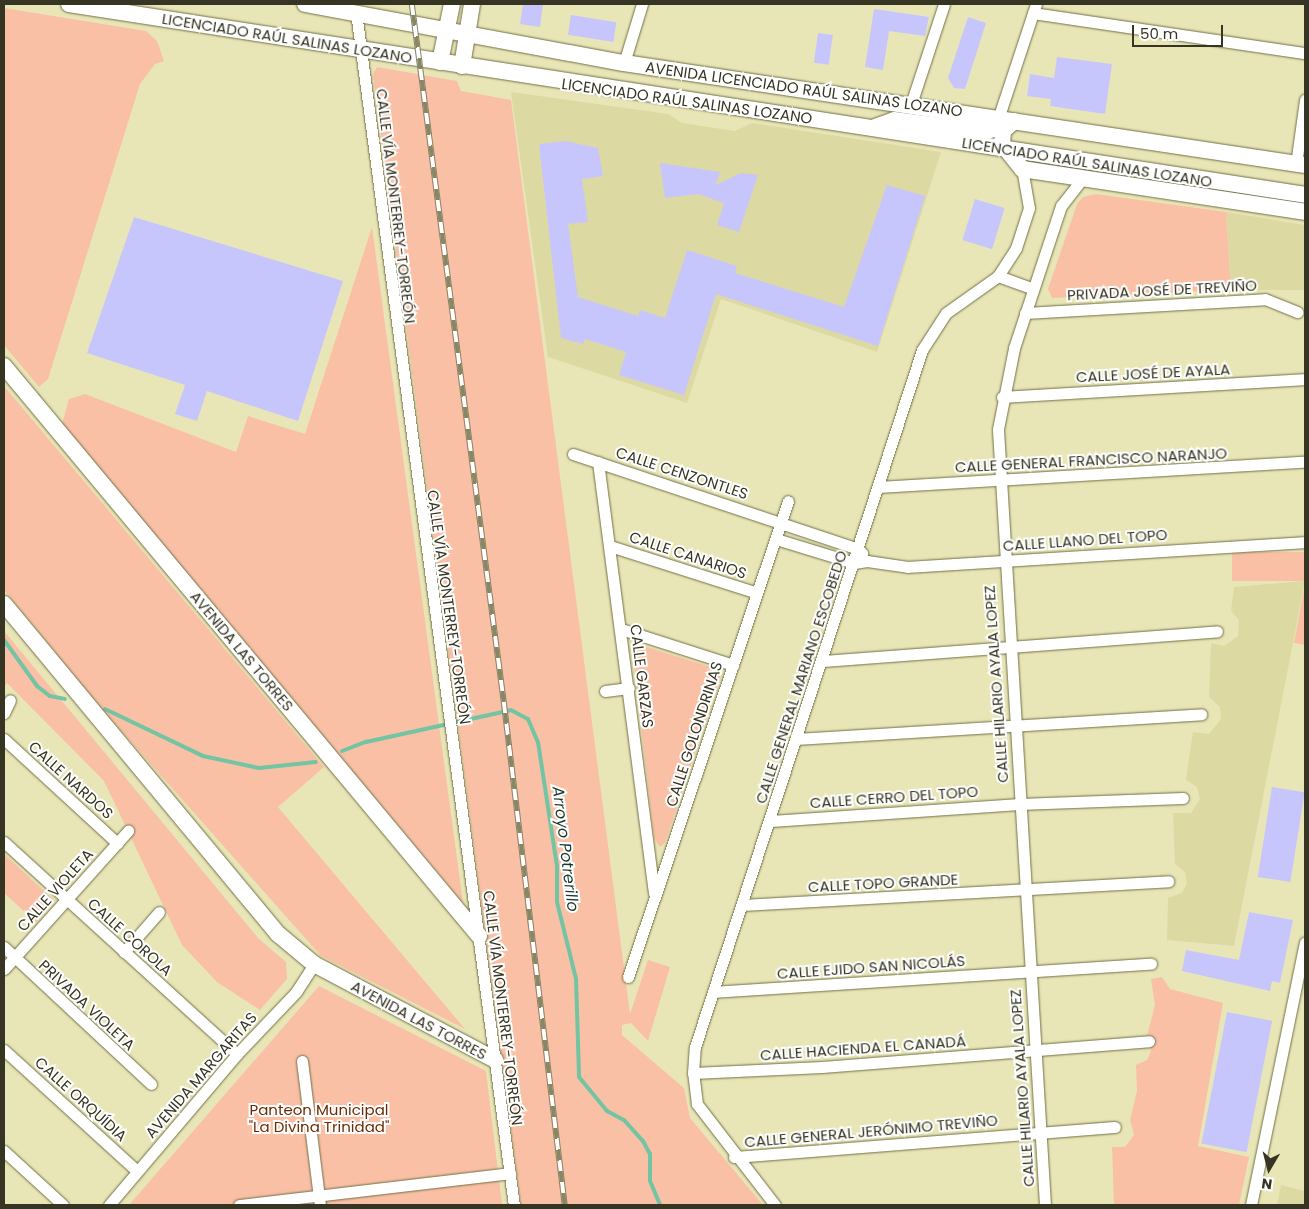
<!DOCTYPE html>
<meta charset="utf-8">
<style>
body{margin:0}
#map{position:relative;width:1309px;height:1209px;overflow:hidden;background:#e8e6b7;font-family:Poppins,sans-serif}
div>[style]{position:absolute}
[style*='--x']{left:calc(var(--x)*1px);top:calc(var(--y)*1px);width:calc(var(--w)*1px);rotate:calc(var(--a)*1deg)}
.built>*{inset:0;background:#dcd9a3}
.green>*{inset:0;background:#fac0a6;transform-origin:0 0}
.stream>*{height:4px;margin:-2px;padding:0 2px;transform-origin:2px;border-radius:2px;background:#73c4a3}
.building>*{inset:0;background:#c7c6fc;transform-origin:0 0}
.roads{filter:drop-shadow(0 0 1px #727045) drop-shadow(0 0 1px #727045)}
.street>*{height:11px;margin:-5.5px;padding:0 5.5px;transform-origin:5.5px;border-radius:5.5px;background:#fff}
.secondary>*{height:16px;margin:-8px;padding:0 8px;transform-origin:8px;border-radius:8px;background:#fff}
.rail>*{height:5.5px;margin-top:-2.75px;transform-origin:0;background:repeating-linear-gradient(90deg,#fff 0 11px,#878666 0 22px);box-sizing:border-box;border-block:1px solid #878666}
span{translate:-50% -50%;white-space:nowrap;text-align:center;line-height:1.15;-webkit-text-stroke:4px #fff;paint-order:stroke}
.street-label{font-size:15px;color:#363523}
.park-label{font-size:15px;color:#6a2c07}
.water-label{font-size:16px;color:#153a2c;font-style:italic}
.frame{position:absolute;inset:0;border:5px solid #363523;pointer-events:none}
.north{position:absolute;left:1244px;top:1144px;width:50px;height:50px;-webkit-text-stroke:4px #fff;paint-order:stroke;rotate:188deg;font-size:14px;font-weight:700;line-height:20px;text-align:center;color:#363523}
.north::after{content:'';display:block;margin:auto;width:18px;height:22px;background:#363523;clip-path:polygon(50% 0,100% 100%,50% 72%,0 100%)}
.scale{position:absolute;left:1132px;top:25px;width:91px;height:22px;box-sizing:border-box;border:2px solid #363523;border-top:0;padding-left:6px;font-size:15px;line-height:18px;white-space:nowrap;color:#363523;-webkit-text-stroke:4px #fff;paint-order:stroke}
</style>
<div id="map">
<div class="built">
<i style="clip-path:polygon(511px 92px,668px 114px,682px 123px,735px 131px,752px 123px,941px 152px,877px 352px,721px 299px,687px 403px,548px 357px)"></i>
<i style="clip-path:polygon(1226px 212px,1305px 225px,1305px 290px,1231px 290px)"></i>
<i style="clip-path:polygon(1305px 581px,1234px 946px,1167px 940px,1168px 898px,1182px 893px,1187px 883px,1185px 872px,1175px 864px,1173px 813px,1191px 813px,1200px 799px,1197px 787px,1186px 780px,1193px 732px,1209px 734px,1221px 719px,1220px 707px,1209px 697px,1211px 643px,1224px 646px,1238px 636px,1239px 620px,1231px 611px,1234px 587px)"></i>
<i style="clip-path:polygon(1281px 1185px,1305px 1191px,1305px 1205px,1277px 1205px)"></i>
</div>
<div class="green">
<i style="clip-path:polygon(4px 8px,146px 31px,157px 41px,164px 61px,155px 64px,140px 84px,48px 379px,39px 387px,4px 345px)"></i>
<i style="clip-path:polygon(377px 67px,457px 81px,461px 91px,511px 100px,630px 1014px,648px 960px,670px 967px,648px 1041px,631px 1023px,622px 1025px,622px 1035px,684px 1088px,690px 1118px,763px 1205px,521px 1205px,373px 74px)"></i>
<i style="clip-path:polygon(1096px 194px,1226px 212px,1231px 290px,1052px 298px,1048px 289px,1077px 204px,1083px 197px)"></i>
<i style="clip-path:polygon(372px 227px,463px 903px,62px 424px,69px 399px,85px 394px,236px 452px,248px 416px,305px 434px)"></i>
<i style="clip-path:polygon(4px 386px,324px 767px,278px 807px,465px 1029px,321px 956px,101px 708px,4px 590px)"></i>
<i style="left:1305px;top:552px;width:29px;height:73px;rotate:90deg"></i>
<i style="clip-path:polygon(1305px 584px,1305px 645px,1294px 643px)"></i>
<i style="clip-path:polygon(4px 631px,259px 939px,286px 962px,287px 979px,260px 1010px,217px 982px,182px 945px,104px 781px,7px 683px,4px 688px)"></i>
<i style="clip-path:polygon(637px 644px,717px 669px,721px 674px,665px 843px,660px 847px,654px 838px,632px 648px)"></i>
<i style="clip-path:polygon(4px 854px,55px 901px,36px 922px,4px 893px)"></i>
<i style="clip-path:polygon(1162px 977px,1170px 989px,1223px 1003px,1198px 1146px,1249px 1157px,1239px 1205px,1114px 1205px,1112px 1147px,1125px 1147px,1134px 1135px,1130px 1120px,1137px 1091px,1136px 1065px,1147px 1060px,1151px 1051px,1147px 1036px,1155px 1005px,1151px 979px)"></i>
<i style="clip-path:polygon(319px 986px,486px 1071px,502px 1205px,129px 1205px)"></i>
</div>
<div class="stream">
<i style="--x:4;--y:640;--w:57;--a:54.3"></i>
<i style="--x:37;--y:686;--w:16;--a:38"></i>
<i style="--x:50;--y:696;--w:15;--a:11"></i>
<i style="--x:105;--y:709;--w:109;--a:25.6"></i>
<i style="--x:203;--y:756;--w:57;--a:12.1"></i>
<i style="--x:259;--y:768;--w:57;--a:-6"></i>
<i style="--x:342;--y:751;--w:26;--a:-21"></i>
<i style="--x:366;--y:742;--w:148;--a:-12.4"></i>
<i style="--x:511;--y:710;--w:19;--a:28"></i>
<i style="--x:528;--y:719;--w:25;--a:67"></i>
<i style="--x:538;--y:742;--w:125;--a:81.3"></i>
<i style="--x:557;--y:866;--w:36;--a:90"></i>
<i style="--x:557;--y:902;--w:79;--a:76.1"></i>
<i style="--x:576;--y:979;--w:98;--a:88.2"></i>
<i style="--x:579;--y:1077;--w:44;--a:50.5"></i>
<i style="--x:607;--y:1111;--w:19;--a:28"></i>
<i style="--x:624;--y:1120;--w:28;--a:48"></i>
<i style="--x:643;--y:1141;--w:15;--a:62"></i>
<i style="--x:650;--y:1154;--w:27;--a:90"></i>
<i style="--x:650;--y:1181;--w:26;--a:67"></i>
</div>
<div class="building">
<i style="clip-path:polygon(523px 4px,543px 4px,540px 27px,520px 24px)"></i>
<i style="clip-path:polygon(874px 9px,929px 17px,925px 36px,889px 31px,883px 70px,865px 67px)"></i>
<i style="left:571px;top:15px;width:46px;height:20px;rotate:9deg"></i>
<i style="clip-path:polygon(968px 17px,986px 23px,965px 89px,954px 88px,948px 78px)"></i>
<i style="left:818px;top:33px;width:15px;height:30px;rotate:8deg"></i>
<i style="clip-path:polygon(1057px 57px,1112px 64px,1105px 114px,1050px 106px,1051px 99px,1027px 96px,1030px 74px,1054px 78px)"></i>
<i style="clip-path:polygon(565px 141px,598px 148px,603px 176px,582px 179px,588px 222px,568px 224px,578px 297px,638px 316px,640px 310px,665px 318px,687px 250px,737px 266px,735px 273px,844px 307px,887px 185px,925px 196px,878px 346px,716px 294px,684px 395px,619px 375px,626px 352px,585px 339px,583px 344px,561px 338px,539px 144px)"></i>
<i style="clip-path:polygon(660px 163px,720px 172px,716px 185px,741px 173px,758px 175px,739px 232px,717px 225px,724px 203px,698px 194px,665px 198px)"></i>
<i style="left:975px;top:199px;width:31px;height:43px;rotate:17deg"></i>
<i style="clip-path:polygon(134px 217px,343px 281px,298px 421px,207px 391px,197px 421px,175px 414px,185px 385px,87px 353px)"></i>
<i style="left:1272px;top:787px;width:33px;height:91px;rotate:9deg"></i>
<i style="clip-path:polygon(1249px 912px,1293px 920px,1280px 983px,1272px 981px,1270px 991px,1182px 971px,1186px 950px,1239px 960px)"></i>
<i style="left:1227px;top:1012px;width:46px;height:134px;rotate:11deg"></i>
</div>
<div class="roads">
<div class="street">
<i style="--x:356;--y:12;--w:1203;--a:82.46"></i>
<i style="--x:1033;--y:13;--w:275;--a:8.4"></i>
<i style="--x:624;--y:63;--w:62;--a:-73"></i>
<i style="--x:911;--y:104;--w:105;--a:-71.7"></i>
<i style="--x:998;--y:119;--w:121;--a:-71.7"></i>
<i style="--x:1296;--y:164;--w:65;--a:-82"></i>
<i style="--x:998;--y:276;--w:37;--a:20"></i>
<i style="--x:1025;--y:313;--w:240;--a:-3.3"></i>
<i style="--x:1265;--y:299;--w:35;--a:22"></i>
<i style="--x:1002;--y:397;--w:304;--a:-3.4"></i>
<i style="--x:573;--y:454;--w:300;--a:18.4"></i>
<i style="--x:858;--y:549;--w:6;--a:45"></i>
<i style="--x:598;--y:462;--w:434;--a:82.6"></i>
<i style="--x:879;--y:487;--w:427;--a:-3.4"></i>
<i style="--x:776;--y:539;--w:82;--a:17.1"></i>
<i style="--x:854;--y:563;--w:13;--a:-9"></i>
<i style="--x:867;--y:561;--w:41;--a:8.3"></i>
<i style="--x:908;--y:567;--w:398;--a:-3.6"></i>
<i style="--x:610;--y:546;--w:154;--a:17.7"></i>
<i style="--x:621;--y:629;--w:118;--a:17.8"></i>
<i style="--x:822;--y:661;--w:396;--a:-4.3"></i>
<i style="--x:605;--y:691;--w:24;--a:-7"></i>
<i style="--x:4;--y:713;--w:14;--a:-65"></i>
<i style="--x:4;--y:739;--w:154;--a:42.6"></i>
<i style="--x:797;--y:739;--w:405;--a:-3.5"></i>
<i style="--x:771;--y:821;--w:249;--a:-3.9"></i>
<i style="--x:1019;--y:804;--w:164;--a:-2.1"></i>
<i style="--x:4;--y:842;--w:315;--a:42.3"></i>
<i style="--x:743;--y:905;--w:426;--a:-3.2"></i>
<i style="--x:4;--y:947;--w:201;--a:43"></i>
<i style="--x:124;--y:952;--w:53;--a:-48.8"></i>
<i style="--x:4;--y:969;--w:186;--a:-48.1"></i>
<i style="--x:628;--y:977;--w:502;--a:-71.42"></i>
<i style="--x:713;--y:992;--w:439;--a:-3.7"></i>
<i style="--x:4;--y:1050;--w:180;--a:42.3"></i>
<i style="--x:302;--y:1061;--w:145;--a:82.9"></i>
<i style="--x:693;--y:1073;--w:129;--a:-2.7"></i>
<i style="--x:822;--y:1067;--w:328;--a:-4.5"></i>
<i style="--x:4;--y:1151;--w:80;--a:42.5"></i>
<i style="--x:734;--y:1157;--w:382;--a:-4.5"></i>
<i style="--x:109;--y:1205;--w:198;--a:-49.7"></i>
<i style="--x:237;--y:1054;--w:86;--a:-46.4"></i>
<i style="--x:296;--y:992;--w:33;--a:-57"></i>
<i style="--x:239;--y:1205;--w:273;--a:-6.7"></i>
<i style="--x:775;--y:1205;--w:128;--a:-127.7"></i>
<i style="--x:697;--y:1104;--w:31;--a:-97"></i>
<i style="--x:693;--y:1073;--w:26;--a:-86"></i>
<i style="--x:695;--y:1047;--w:733;--a:-71.96"></i>
<i style="--x:922;--y:350;--w:44;--a:-57"></i>
<i style="--x:946;--y:313;--w:64;--a:-35.4"></i>
<i style="--x:998;--y:276;--w:33;--a:-57"></i>
<i style="--x:1016;--y:248;--w:42;--a:-72"></i>
<i style="--x:1029;--y:208;--w:40;--a:-100"></i>
<i style="--x:1045;--y:1205;--w:777;--a:-93.47"></i>
<i style="--x:998;--y:429;--w:83;--a:-78.8"></i>
<i style="--x:1014;--y:348;--w:150;--a:-71.7"></i>
<i style="--x:1061;--y:206;--w:36;--a:-52"></i>
<i style="--x:1251;--y:1205;--w:268;--a:-78.4"></i>
</div>
<div class="secondary">
<i style="--x:69;--y:4;--w:1251;--a:8.78"></i>
<i style="--x:305;--y:4;--w:324;--a:10.5"></i>
<i style="--x:624;--y:63;--w:689;--a:8.52"></i>
<i style="--x:440;--y:62;--w:59;--a:-78.3"></i>
<i style="--x:462;--y:66;--w:63;--a:-80.8"></i>
<i style="--x:1014;--y:121;--w:15;--a:138"></i>
<i style="--x:1003;--y:131;--w:13;--a:94"></i>
<i style="--x:1002;--y:144;--w:32;--a:51"></i>
<i style="--x:1022;--y:169;--w:286;--a:8.6"></i>
<i style="--x:875;--y:127;--w:20;--a:-20"></i>
<i style="--x:894;--y:120;--w:92;--a:7.5"></i>
<i style="--x:985;--y:132;--w:9;--a:-21"></i>
<i style="--x:993;--y:129;--w:11;--a:-63"></i>
<i style="--x:4;--y:366;--w:742;--a:50.19"></i>
<i style="--x:4;--y:604;--w:429;--a:50.3"></i>
<i style="--x:278;--y:934;--w:47;--a:39.8"></i>
<i style="--x:314;--y:964;--w:205;--a:27.9"></i>
</div>
</div>
<div class="rail">
<i style="--x:412;--y:4;--w:704;--a:82.49"></i>
<i style="--x:504;--y:702;--w:507;--a:83.09"></i>
</div>
<div class="street-label">
<span style="left:287px;top:38px;rotate:9deg">LICENCIADO RAÚL SALINAS LOZANO</span>
<span style="left:804px;top:89px;rotate:8deg">AVENIDA LICENCIADO RAÚL SALINAS LOZANO</span>
<span style="left:687px;top:101px;rotate:8deg">LICENCIADO RAÚL SALINAS LOZANO</span>
<span style="left:1087px;top:162px;rotate:9deg">LICENCIADO RAÚL SALINAS LOZANO</span>
<span style="left:396px;top:206px;rotate:83deg">CALLE VÍA MONTERREY-TORREÓN</span>
<span style="left:1162px;top:290px;rotate:-3deg">PRIVADA JOSÉ DE TREVIÑO</span>
<span style="left:1153px;top:373px;rotate:-3deg">CALLE JOSÉ DE AYALA</span>
<span style="left:1091px;top:460px;rotate:-3deg">CALLE GENERAL FRANCISCO NARANJO</span>
<span style="left:682px;top:473px;rotate:18deg">CALLE CENZONTLES</span>
<span style="left:1085px;top:540px;rotate:-4deg">CALLE LLANO DEL TOPO</span>
<span style="left:688px;top:555px;rotate:18deg">CALLE CANARIOS</span>
<span style="left:449px;top:607px;rotate:82deg">CALLE VÍA MONTERREY-TORREÓN</span>
<span style="left:242px;top:651px;rotate:50deg">AVENIDA LAS TORRES</span>
<span style="left:642px;top:676px;rotate:83deg">CALLE GARZAS</span>
<span style="left:801px;top:677px;rotate:-72deg">CALLE GENERAL MARIANO ESCOBEDO</span>
<span style="left:996px;top:684px;rotate:-94deg">CALLE HILARIO AYALA LOPEZ</span>
<span style="left:694px;top:734px;rotate:-72deg">CALLE GOLONDRINAS</span>
<span style="left:71px;top:780px;rotate:42deg">CALLE NARDOS</span>
<span style="left:894px;top:797px;rotate:-4deg">CALLE CERRO DEL TOPO</span>
<span style="left:883px;top:883px;rotate:-3deg">CALLE TOPO GRANDE</span>
<span style="left:55px;top:890px;rotate:-48deg">CALLE VIOLETA</span>
<span style="left:130px;top:937px;rotate:42deg">CALLE COROLA</span>
<span style="left:871px;top:967px;rotate:-4deg">CALLE EJIDO SAN NICOLÁS</span>
<span style="left:87px;top:1005px;rotate:43deg">PRIVADA VIOLETA</span>
<span style="left:503px;top:1008px;rotate:83deg">CALLE VÍA MONTERREY-TORREÓN</span>
<span style="left:419px;top:1020px;rotate:28deg">AVENIDA LAS TORRES</span>
<span style="left:863px;top:1048px;rotate:-4deg">CALLE HACIENDA EL CANADÁ</span>
<span style="left:201px;top:1075px;rotate:-49deg">AVENIDA MARGARITAS</span>
<span style="left:1022px;top:1088px;rotate:-94deg">CALLE HILARIO AYALA LOPEZ</span>
<span style="left:81px;top:1099px;rotate:42deg">CALLE ORQUÍDIA</span>
<span style="left:871px;top:1131px;rotate:-5deg">CALLE GENERAL JERÓNIMO TREVIÑO</span>
</div>
<div class="park-label">
<span style="left:319px;top:1118px">Panteon Municipal<br>"La Divina Trinidad"</span>
</div>
<div class="water-label">
<span style="left:565px;top:849px;rotate:83deg">Arroyo Potrerillo</span>
</div>
<div class="frame"></div>
<div class="north">N</div>
<div class="scale">50 m</div>
</div>
